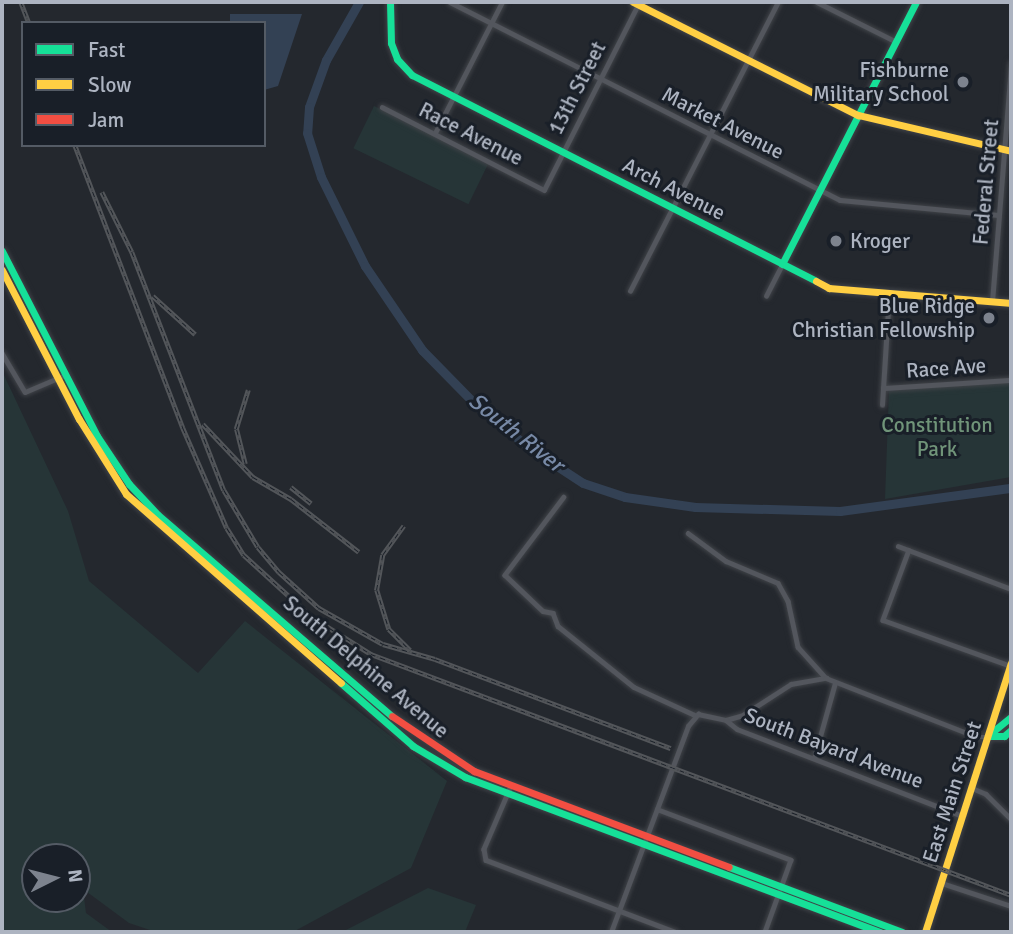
<!DOCTYPE html>
<style>
body{margin:0}
#map{position:relative;width:1013px;height:934px;overflow:hidden;background:#24282e;font-family:Signika,sans-serif}
div>[style]{position:absolute}
[style*='--x']{left:calc(var(--x)*1px);top:calc(var(--y)*1px);width:calc(var(--w)*1px);rotate:calc(var(--a)*1deg)}
.green>*{inset:0;background:#263537;transform-origin:0 0}
.water>*{inset:0;background:#334154}
.river>*{height:9px;margin:-4.5px;padding:0 4.5px;transform-origin:4.5px;border-radius:4.5px;background:#334154}
.roads{filter:drop-shadow(0 0 2px #404348) drop-shadow(0 0 2px #404348)}
.street>*{height:4.5px;margin:-2.25px;padding:0 2.25px;transform-origin:2.25px;border-radius:2.25px;background:#53565d}
.fast>*{height:7px;margin:-3.5px;padding:0 3.5px;transform-origin:3.5px;border-radius:3.5px;background:#16e098}
.slow>*{height:7px;margin:-3.5px;padding:0 3.5px;transform-origin:3.5px;border-radius:3.5px;background:#ffcf43}
.jam>*{height:7px;margin:-3.5px;padding:0 3.5px;transform-origin:3.5px;border-radius:3.5px;background:#f24e42}
.rail>*{height:4.5px;margin-top:-2.25px;transform-origin:0;background:repeating-linear-gradient(90deg,#191f28 0 5px,#53565a 0 10px);box-sizing:border-box;border-block:2px solid #53565a}
.dots>*{width:19px;height:19px;translate:-50% -50%;box-sizing:border-box;border:4px solid #191f28;border-radius:50%}
span{translate:-50% -50%;white-space:nowrap;text-align:center;line-height:1.15;-webkit-text-stroke:6px #191f28;paint-order:stroke}
.poi-label{font-size:21px;color:#adb4c1}
.right{translate:-100% -50%;text-align:right}
.left{translate:0 -50%;text-align:left}
.street-label{font-size:21px;color:#adb4c1}
.park-label{font-size:21px;color:#709479}
.water-label{font-size:23px;color:#788aa7;font-style:italic}
.frame{position:absolute;inset:0;border:4px solid #adb4c1;pointer-events:none}
.legend{position:absolute;left:21px;top:21px;width:245px;height:126px;box-sizing:border-box;background:#191f28;border:2px solid #545b65;margin:0;padding:9px 12px;list-style:none;font-size:21px;color:#adb4c1}
.legend li{display:flex;align-items:center;gap:14px;height:35px}
.legend b{width:35px;border:2px solid #545b65}
.north{position:absolute;left:21px;top:843px;width:70px;height:70px;box-sizing:border-box;background:#191f28;border:2px solid #545b65;border-radius:50%;rotate:84deg;font-size:19px;font-weight:700;line-height:28px;text-align:center;color:#adb4c1}
.north::after{content:'';display:block;margin:auto;width:24px;height:32px;background:#7d838e;clip-path:polygon(50% 0,100% 100%,50% 72%,0 100%)}
</style>
<div id="map">
<div class="green">
<i style="left:374px;top:106px;width:128px;height:47px;rotate:26deg"></i>
<i style="clip-path:polygon(evenodd,2px 371px,68px 511px,89px 581px,198px 673px,245px 621px,447px 781px,411px 868px,293px 932px,156px 932px,129px 923px,83px 889px,86px 913px,112px 932px,2px 932px,2px 371px,77px 857px,77px 899px,35px 899px,35px 857px,77px 857px)"></i>
<i style="clip-path:polygon(1011px 382px,1011px 477px,885px 499px,889px 390px)"></i>
<i style="clip-path:polygon(428px 888px,476px 905px,465px 932px,342px 932px)"></i>
</div>
<div class="water">
<i style="clip-path:polygon(230px 14px,302px 14px,278px 86px,264px 90px,264px 23px,230px 23px)"></i>
</div>
<div class="river">
<i style="--x:359;--y:2;--w:67;--a:119.6"></i>
<i style="--x:326;--y:60;--w:50;--a:109.9"></i>
<i style="--x:309;--y:107;--w:26;--a:94"></i>
<i style="--x:307;--y:133;--w:46;--a:72.3"></i>
<i style="--x:321;--y:177;--w:99;--a:63.7"></i>
<i style="--x:365;--y:266;--w:102;--a:55.8"></i>
<i style="--x:422;--y:350;--w:80;--a:45.5"></i>
<i style="--x:478;--y:407;--w:68;--a:38.4"></i>
<i style="--x:531;--y:449;--w:62;--a:33.2"></i>
<i style="--x:583;--y:483;--w:44;--a:18.4"></i>
<i style="--x:625;--y:497;--w:71;--a:8.1"></i>
<i style="--x:695;--y:507;--w:145;--a:1.6"></i>
<i style="--x:840;--y:511;--w:173;--a:-7.7"></i>
</div>
<div class="roads">
<div class="street">
<i style="--x:450;--y:2;--w:437;--a:26.9"></i>
<i style="--x:840;--y:200;--w:159;--a:5.4"></i>
<i style="--x:817;--y:2;--w:87;--a:26.6"></i>
<i style="--x:382;--y:107;--w:182;--a:27.1"></i>
<i style="--x:544;--y:190;--w:208;--a:-63.1"></i>
<i style="--x:435;--y:133;--w:147;--a:-62.9"></i>
<i style="--x:630;--y:291;--w:325;--a:-62.9"></i>
<i style="--x:766;--y:296;--w:36;--a:-63"></i>
<i style="--x:992;--y:302;--w:239;--a:-85.4"></i>
<i style="--x:2;--y:353;--w:45;--a:59.5"></i>
<i style="--x:25;--y:392;--w:43;--a:-23"></i>
<i style="--x:883;--y:388;--w:128;--a:-3.6"></i>
<i style="--x:882;--y:405;--w:110;--a:-86.4"></i>
<i style="--x:564;--y:497;--w:98;--a:127.1"></i>
<i style="--x:505;--y:575;--w:52;--a:43.5"></i>
<i style="--x:543;--y:611;--w:10;--a:11"></i>
<i style="--x:553;--y:613;--w:14;--a:69"></i>
<i style="--x:558;--y:626;--w:97;--a:38.8"></i>
<i style="--x:634;--y:687;--w:67;--a:24.7"></i>
<i style="--x:688;--y:533;--w:47;--a:36.4"></i>
<i style="--x:726;--y:561;--w:56;--a:22.9"></i>
<i style="--x:778;--y:583;--w:21;--a:61"></i>
<i style="--x:788;--y:601;--w:47;--a:77.7"></i>
<i style="--x:798;--y:647;--w:40;--a:48"></i>
<i style="--x:898;--y:546;--w:121;--a:20.8"></i>
<i style="--x:909;--y:550;--w:75;--a:110.4"></i>
<i style="--x:883;--y:620;--w:136;--a:19.8"></i>
<i style="--x:726;--y:720;--w:18;--a:-16"></i>
<i style="--x:743;--y:715;--w:57;--a:-32.9"></i>
<i style="--x:791;--y:684;--w:36;--a:-10"></i>
<i style="--x:826;--y:678;--w:162;--a:21.3"></i>
<i style="--x:977;--y:737;--w:9;--a:0"></i>
<i style="--x:814;--y:758;--w:78;--a:-74.4"></i>
<i style="--x:511;--y:786;--w:69;--a:113.2"></i>
<i style="--x:484;--y:849;--w:11;--a:80"></i>
<i style="--x:486;--y:860;--w:203;--a:20.8"></i>
<i style="--x:972;--y:788;--w:15;--a:23"></i>
<i style="--x:986;--y:794;--w:35;--a:45"></i>
<i style="--x:657;--y:809;--w:143;--a:20.8"></i>
<i style="--x:791;--y:860;--w:77;--a:109.9"></i>
<i style="--x:942;--y:883;--w:73;--a:18.4"></i>
<i style="--x:611;--y:932;--w:220;--a:-69.5"></i>
<i style="--x:688;--y:726;--w:16;--a:-50"></i>
<i style="--x:698;--y:714;--w:29;--a:12"></i>
<i style="--x:726;--y:720;--w:14;--a:39"></i>
<i style="--x:737;--y:729;--w:241;--a:21.1"></i>
</div>
<div class="fast">
<i style="--x:390;--y:2;--w:41;--a:88.6"></i>
<i style="--x:391;--y:43;--w:17;--a:69"></i>
<i style="--x:397;--y:59;--w:22;--a:47"></i>
<i style="--x:412;--y:75;--w:453;--a:27"></i>
<i style="--x:2;--y:251;--w:208;--a:62.8"></i>
<i style="--x:97;--y:436;--w:58;--a:56.3"></i>
<i style="--x:129;--y:484;--w:42;--a:46.9"></i>
<i style="--x:158;--y:515;--w:308;--a:40.7"></i>
<i style="--x:782;--y:264;--w:294;--a:-62.9"></i>
<i style="--x:341;--y:683;--w:96;--a:41.2"></i>
<i style="--x:413;--y:746;--w:61;--a:30.8"></i>
<i style="--x:465;--y:777;--w:443;--a:20.5"></i>
<i style="--x:991;--y:733;--w:26;--a:-39"></i>
<i style="--x:989;--y:736;--w:15;--a:0"></i>
<i style="--x:1004;--y:736;--w:9;--a:-41"></i>
<i style="--x:729;--y:867;--w:185;--a:20.6"></i>
</div>
<div class="slow">
<i style="--x:633;--y:2;--w:252;--a:26.7"></i>
<i style="--x:858;--y:115;--w:157;--a:13.2"></i>
<i style="--x:2;--y:270;--w:168;--a:62.7"></i>
<i style="--x:79;--y:419;--w:89;--a:57.9"></i>
<i style="--x:126;--y:494;--w:286;--a:41.3"></i>
<i style="--x:816;--y:281;--w:15;--a:28"></i>
<i style="--x:829;--y:288;--w:183;--a:4.7"></i>
<i style="--x:925;--y:932;--w:282;--a:-72.3"></i>
</div>
<div class="jam">
<i style="--x:392;--y:716;--w:99;--a:33.9"></i>
<i style="--x:474;--y:771;--w:272;--a:20.6"></i>
</div>
</div>
<div class="rail">
<i style="--x:21;--y:2;--w:22;--a:69"></i>
<i style="--x:75;--y:145;--w:303;--a:69.1"></i>
<i style="--x:183;--y:428;--w:109;--a:66.3"></i>
<i style="--x:227;--y:528;--w:32;--a:58"></i>
<i style="--x:244;--y:555;--w:92;--a:42.4"></i>
<i style="--x:312;--y:617;--w:70;--a:32.1"></i>
<i style="--x:371;--y:654;--w:684;--a:20.63"></i>
<i style="--x:102;--y:192;--w:67;--a:63.4"></i>
<i style="--x:132;--y:252;--w:255;--a:68.9"></i>
<i style="--x:224;--y:490;--w:66;--a:59.2"></i>
<i style="--x:258;--y:547;--w:33;--a:50"></i>
<i style="--x:279;--y:572;--w:54;--a:42"></i>
<i style="--x:319;--y:608;--w:73;--a:29.4"></i>
<i style="--x:383;--y:644;--w:54;--a:16.1"></i>
<i style="--x:435;--y:659;--w:252;--a:20.7"></i>
<i style="--x:153;--y:296;--w:57;--a:42.1"></i>
<i style="--x:203;--y:424;--w:73;--a:46.7"></i>
<i style="--x:253;--y:477;--w:44;--a:30.1"></i>
<i style="--x:291;--y:499;--w:86;--a:37.9"></i>
<i style="--x:245;--y:464;--w:36;--a:-104"></i>
<i style="--x:236;--y:429;--w:41;--a:-72.9"></i>
<i style="--x:291;--y:487;--w:26;--a:39"></i>
<i style="--x:404;--y:526;--w:36;--a:126"></i>
<i style="--x:383;--y:555;--w:36;--a:100"></i>
<i style="--x:377;--y:590;--w:41;--a:72.9"></i>
<i style="--x:389;--y:629;--w:30;--a:45"></i>
</div>
<div class="dots">
<i style="left:963px;top:82px;background:#7d838e"></i>
<i style="left:836px;top:241px;background:#7d838e"></i>
<i style="left:989px;top:318px;background:#7d838e"></i>
</div>
<div class="poi-label">
<span class="right" style="left:949px;top:82px">Fishburne<br>Military School</span>
<span class="left" style="left:850px;top:241px">Kroger</span>
<span class="right" style="left:975px;top:318px">Blue Ridge<br>Christian Fellowship</span>
</div>
<div class="street-label">
<span style="left:577px;top:88px;rotate:-63deg">13th Street</span>
<span style="left:723px;top:123px;rotate:27deg">Market Avenue</span>
<span style="left:471px;top:134px;rotate:27deg">Race Avenue</span>
<span style="left:986px;top:182px;rotate:-85deg">Federal Street</span>
<span style="left:674px;top:189px;rotate:27deg">Arch Avenue</span>
<span style="left:946px;top:368px;rotate:-4deg">Race Ave</span>
<span style="left:366px;top:667px;rotate:40deg">South Delphine Avenue</span>
<span style="left:834px;top:748px;rotate:21deg">South Bayard Avenue</span>
<span style="left:952px;top:792px;rotate:-72deg">East Main Street</span>
</div>
<div class="park-label">
<span style="left:937px;top:437px">Constitution<br>Park</span>
</div>
<div class="water-label">
<span style="left:516px;top:433px;rotate:38deg">South River</span>
</div>
<div class="frame"></div>
<ul class="legend">
<li><b style="height:9px;background:#16e098"></b>Fast</li>
<li><b style="height:9px;background:#ffcf43"></b>Slow</li>
<li><b style="height:9px;background:#f24e42"></b>Jam</li>
</ul>
<div class="north">N</div>
</div>
